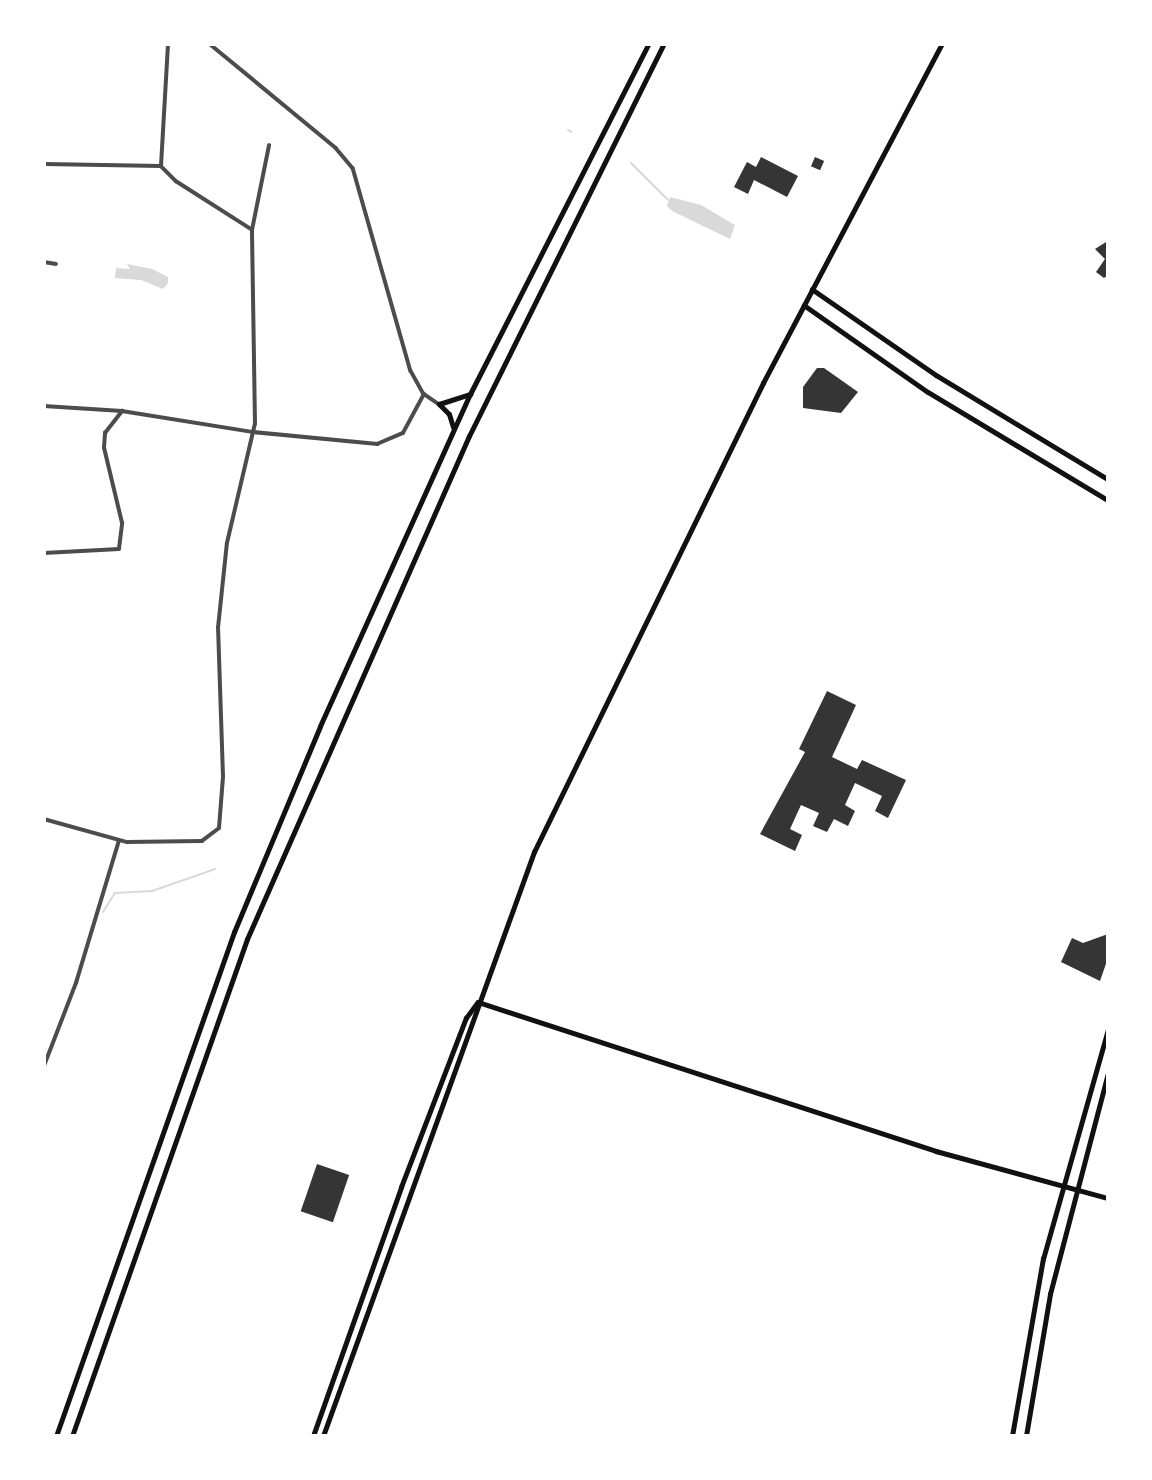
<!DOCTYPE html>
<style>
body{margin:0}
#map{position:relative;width:1152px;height:1480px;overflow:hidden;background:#fff;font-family:"Golos Text",sans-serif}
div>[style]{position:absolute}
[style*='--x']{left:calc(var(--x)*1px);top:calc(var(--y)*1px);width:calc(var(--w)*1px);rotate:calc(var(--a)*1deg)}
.water>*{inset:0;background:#d9d9d9}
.stream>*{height:2px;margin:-1px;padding:0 1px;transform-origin:1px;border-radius:1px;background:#d9d9d9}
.building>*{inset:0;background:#353535;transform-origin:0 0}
.minor>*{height:3.5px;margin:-1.75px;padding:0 1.75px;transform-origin:1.75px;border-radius:1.75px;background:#4c4c4c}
.tertiary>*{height:3.5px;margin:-1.75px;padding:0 1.75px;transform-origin:1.75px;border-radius:1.75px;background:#4c4c4c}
.secondary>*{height:4.5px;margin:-2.25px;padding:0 2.25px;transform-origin:2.25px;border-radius:2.25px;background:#111}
.trunk>*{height:5px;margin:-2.5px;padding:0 2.5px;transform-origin:2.5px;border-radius:2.5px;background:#111}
span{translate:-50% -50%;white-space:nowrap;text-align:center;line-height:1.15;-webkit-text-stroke:6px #fff;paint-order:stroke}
.frame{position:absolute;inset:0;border:46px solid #fff;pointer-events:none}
</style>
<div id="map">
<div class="water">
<i style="clip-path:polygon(670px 197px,701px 205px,735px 225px,730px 239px,672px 211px,667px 206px)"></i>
<i style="clip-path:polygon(127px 264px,152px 269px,168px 277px,168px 283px,163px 289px,141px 280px,115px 278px,116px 268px,130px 269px)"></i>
</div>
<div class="stream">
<i style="--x:568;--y:130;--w:4;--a:27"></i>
<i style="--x:631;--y:163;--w:52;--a:45"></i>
<i style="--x:103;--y:912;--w:22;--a:-58"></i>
<i style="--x:115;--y:893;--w:37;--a:-3"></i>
<i style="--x:152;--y:891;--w:67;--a:-19.2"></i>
</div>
<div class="building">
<i style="clip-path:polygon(761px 157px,798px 176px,787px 197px,754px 180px,748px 194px,734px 187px,747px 162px,756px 167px)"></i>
<i style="left:815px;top:157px;width:10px;height:10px;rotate:24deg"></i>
<i style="clip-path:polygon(1106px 242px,1108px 275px,1104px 278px,1096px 272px,1105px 259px,1095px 249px)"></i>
<i style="clip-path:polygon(817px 368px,824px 368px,858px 392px,841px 413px,803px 408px,803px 387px)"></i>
<i style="clip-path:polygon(827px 691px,856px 705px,832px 757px,857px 769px,862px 760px,906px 780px,888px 818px,875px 811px,882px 796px,855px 783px,845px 805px,855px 811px,848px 826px,834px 819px,827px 832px,813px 826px,819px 813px,801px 805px,790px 829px,802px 835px,795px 851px,760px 834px,805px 752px,799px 749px)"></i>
<i style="clip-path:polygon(1108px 934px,1108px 958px,1100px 981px,1061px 962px,1072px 938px,1083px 943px)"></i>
<i style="left:317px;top:1164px;width:34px;height:50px;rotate:19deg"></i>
</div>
<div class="minor">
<i style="--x:44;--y:164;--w:117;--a:1"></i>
<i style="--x:161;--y:166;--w:122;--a:-86.7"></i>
<i style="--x:161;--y:166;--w:21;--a:45"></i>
<i style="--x:176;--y:181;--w:89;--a:32.6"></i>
<i style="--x:44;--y:262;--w:12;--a:9"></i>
<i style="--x:44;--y:406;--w:78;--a:3.7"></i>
<i style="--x:122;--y:411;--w:133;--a:9.1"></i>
<i style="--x:253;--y:432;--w:125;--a:5.5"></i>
<i style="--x:377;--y:444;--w:28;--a:-23"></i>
<i style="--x:403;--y:433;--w:44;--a:-61.7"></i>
<i style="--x:44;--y:553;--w:75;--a:-3.1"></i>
<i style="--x:119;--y:549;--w:26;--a:-83"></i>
<i style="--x:122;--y:523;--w:77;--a:-103.5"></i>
<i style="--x:104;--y:448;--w:15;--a:-86"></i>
<i style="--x:105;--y:433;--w:28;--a:-52"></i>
<i style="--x:44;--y:819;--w:86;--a:15.5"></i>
<i style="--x:127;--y:842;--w:75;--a:-0.8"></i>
<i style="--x:202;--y:841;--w:21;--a:-37"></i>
<i style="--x:219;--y:828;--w:51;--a:-85.5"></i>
<i style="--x:223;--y:777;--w:149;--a:-91.9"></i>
<i style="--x:218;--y:628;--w:85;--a:-84"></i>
<i style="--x:227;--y:543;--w:122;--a:-76.8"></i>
<i style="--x:255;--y:424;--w:194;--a:-90.9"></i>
<i style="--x:252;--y:230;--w:86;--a:-78.6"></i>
<i style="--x:44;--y:1066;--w:89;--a:-68.9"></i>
<i style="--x:76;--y:983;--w:148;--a:-73.2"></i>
</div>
<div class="tertiary">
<i style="--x:210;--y:44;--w:163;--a:39.5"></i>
<i style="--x:336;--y:148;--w:26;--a:50"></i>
<i style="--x:353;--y:168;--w:211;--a:74.1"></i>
<i style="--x:411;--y:371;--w:26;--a:61"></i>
<i style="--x:424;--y:394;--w:18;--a:34"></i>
</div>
<div class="secondary">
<i style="--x:812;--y:289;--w:151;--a:34.7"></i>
<i style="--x:936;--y:375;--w:201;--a:31.2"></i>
<i style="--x:804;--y:305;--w:151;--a:35.1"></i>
<i style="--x:928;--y:392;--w:210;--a:31"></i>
<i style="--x:478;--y:1002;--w:482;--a:18"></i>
<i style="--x:936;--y:1151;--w:178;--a:15.3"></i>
<i style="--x:313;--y:1436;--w:264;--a:-70.5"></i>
<i style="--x:401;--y:1187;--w:181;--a:-69"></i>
<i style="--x:466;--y:1018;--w:19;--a:-54"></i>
<i style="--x:323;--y:1436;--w:621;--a:-70.14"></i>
<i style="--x:534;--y:852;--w:522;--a:-63.97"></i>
<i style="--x:763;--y:383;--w:383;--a:-62.2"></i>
<i style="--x:1012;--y:1436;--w:180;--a:-80.1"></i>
<i style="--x:1043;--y:1259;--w:239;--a:-74.2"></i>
<i style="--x:1026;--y:1436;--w:144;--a:-80.4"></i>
<i style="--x:1050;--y:1294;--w:228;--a:-75.3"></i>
</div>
<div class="trunk">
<i style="--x:439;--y:404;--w:33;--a:-18"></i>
<i style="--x:439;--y:404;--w:14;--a:45"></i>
<i style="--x:449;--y:414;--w:14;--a:73"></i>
<i style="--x:56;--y:1436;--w:535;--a:-70.55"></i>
<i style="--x:234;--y:932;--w:223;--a:-67.3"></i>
<i style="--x:320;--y:726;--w:364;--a:-65.7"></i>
<i style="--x:470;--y:394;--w:393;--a:-63"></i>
<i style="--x:72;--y:1436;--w:527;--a:-70.6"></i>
<i style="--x:247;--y:939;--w:550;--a:-66.19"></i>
<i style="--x:469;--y:436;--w:438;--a:-63.6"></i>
</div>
<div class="frame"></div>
</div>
